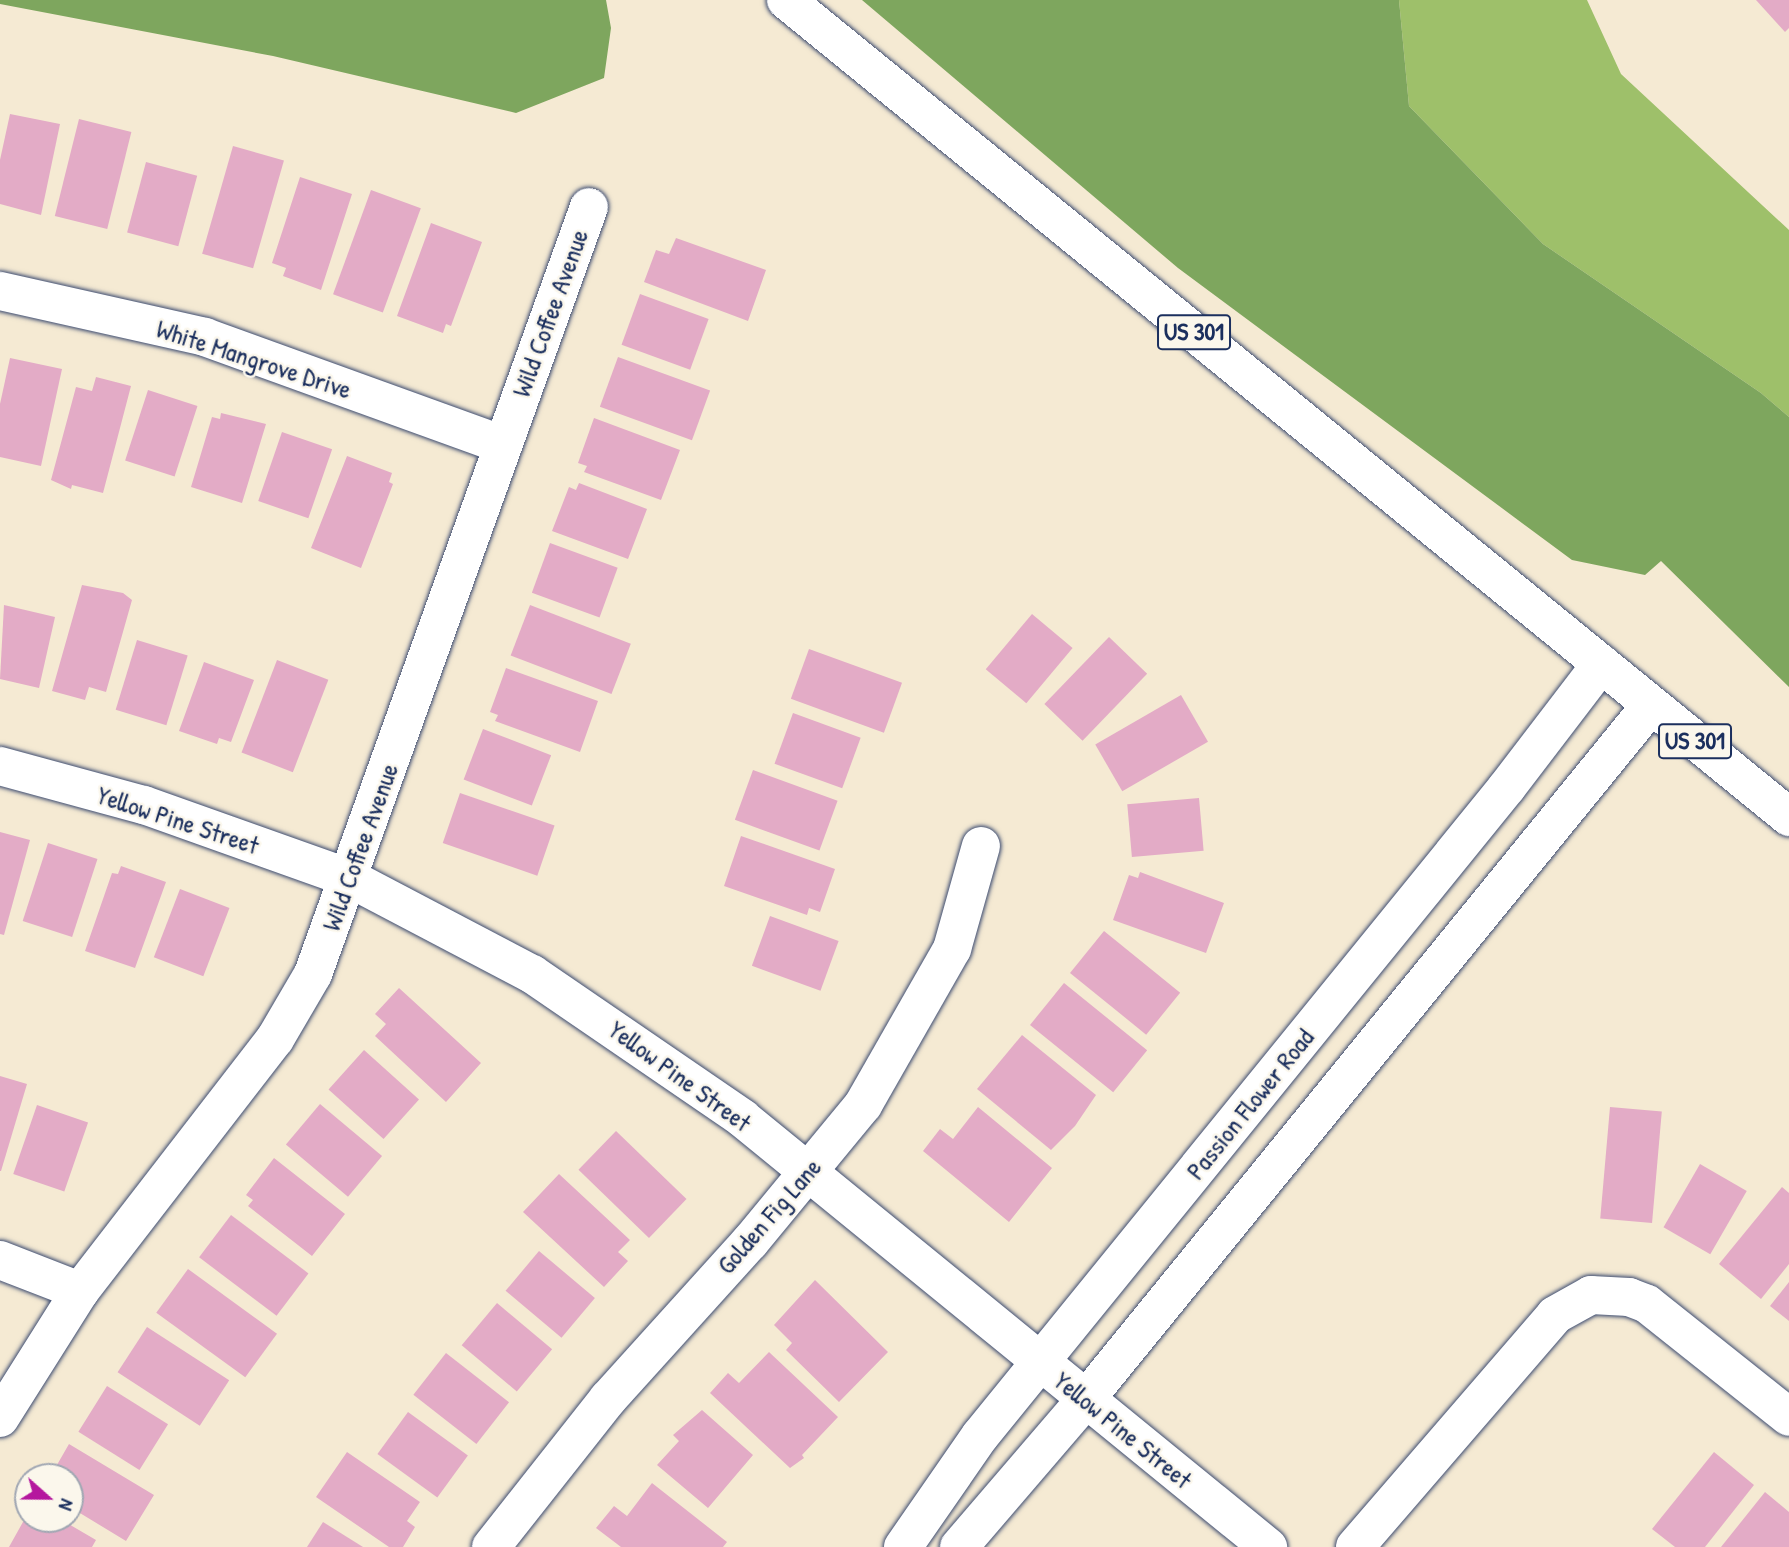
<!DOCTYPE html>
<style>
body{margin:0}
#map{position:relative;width:1789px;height:1547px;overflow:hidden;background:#f5ead3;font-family:"Patrick Hand",sans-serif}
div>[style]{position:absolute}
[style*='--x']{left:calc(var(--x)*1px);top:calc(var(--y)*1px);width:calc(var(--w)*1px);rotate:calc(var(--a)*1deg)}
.green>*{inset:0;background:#9ec06a}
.forest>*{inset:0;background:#7ea65e}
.building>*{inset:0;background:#e3abc6;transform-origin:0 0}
.roads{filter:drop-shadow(0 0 2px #3c4b70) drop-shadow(0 0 2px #3c4b70)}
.minor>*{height:38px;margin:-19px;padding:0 19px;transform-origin:19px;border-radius:19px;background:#fff}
.major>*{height:38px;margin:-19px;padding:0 19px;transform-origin:19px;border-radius:19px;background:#fff}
span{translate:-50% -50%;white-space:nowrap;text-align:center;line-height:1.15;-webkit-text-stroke:5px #fbf7ec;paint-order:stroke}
.shield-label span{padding:2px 5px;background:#fbf7ec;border:2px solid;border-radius:5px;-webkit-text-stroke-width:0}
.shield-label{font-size:24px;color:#1b2f5e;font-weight:700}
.street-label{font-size:26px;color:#1b2f5e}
.north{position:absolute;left:14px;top:1463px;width:70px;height:70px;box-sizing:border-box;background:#fbf7ec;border:2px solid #a1a7b3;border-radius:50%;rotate:111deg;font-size:19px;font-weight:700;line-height:28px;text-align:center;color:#1b2f5e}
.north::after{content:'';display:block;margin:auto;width:24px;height:32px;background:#b5179e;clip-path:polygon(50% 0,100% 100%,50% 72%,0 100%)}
</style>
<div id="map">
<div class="green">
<i style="clip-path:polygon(1399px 0,1587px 0,1621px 74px,1789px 230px,1789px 417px,1761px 393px,1543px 244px,1409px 106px)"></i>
</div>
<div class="forest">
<i style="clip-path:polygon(0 0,606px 0,611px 28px,604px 78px,516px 113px,273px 56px,0 4px)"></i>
<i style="clip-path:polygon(862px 0,1399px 0,1409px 106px,1543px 244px,1761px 393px,1789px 417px,1789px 687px,1661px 561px,1645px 575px,1572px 560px,1178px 268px)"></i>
</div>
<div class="building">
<i style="clip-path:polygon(1756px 0,1789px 0,1789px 28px,1785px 32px)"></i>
<i style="clip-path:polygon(10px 114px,60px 124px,41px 215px,0 204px,0 160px)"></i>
<i style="left:79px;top:119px;width:54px;height:100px;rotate:14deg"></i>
<i style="left:233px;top:146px;width:53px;height:112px;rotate:16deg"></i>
<i style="left:146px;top:162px;width:53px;height:73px;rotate:15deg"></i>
<i style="clip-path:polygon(300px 177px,352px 194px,321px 290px,283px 276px,286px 268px,272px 263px)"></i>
<i style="left:371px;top:190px;width:53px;height:111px;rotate:20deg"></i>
<i style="clip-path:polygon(431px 223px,482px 242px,451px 326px,446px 324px,443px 333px,397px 316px)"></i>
<i style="clip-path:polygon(676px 238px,766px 270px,748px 321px,644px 282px,656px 250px,669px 254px)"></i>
<i style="left:640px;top:294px;width:73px;height:54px;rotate:20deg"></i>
<i style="left:618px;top:357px;width:98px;height:53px;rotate:20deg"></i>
<i style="clip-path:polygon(10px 358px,62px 369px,41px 466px,0 457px,0 404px)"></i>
<i style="clip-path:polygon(96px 377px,131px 386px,103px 493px,72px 485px,71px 489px,51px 480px,76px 387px,92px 391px)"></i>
<i style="left:148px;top:390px;width:52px;height:74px;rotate:18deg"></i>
<i style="clip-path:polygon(221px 413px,266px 424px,242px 503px,191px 487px,212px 417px,220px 419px)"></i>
<i style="clip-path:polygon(594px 418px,680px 450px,661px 500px,584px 472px,587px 466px,578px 463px)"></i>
<i style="left:282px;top:432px;width:53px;height:73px;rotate:19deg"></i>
<i style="clip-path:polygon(347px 456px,392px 473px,389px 482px,393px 484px,361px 568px,311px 548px)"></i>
<i style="clip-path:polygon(579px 483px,647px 509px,628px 559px,552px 531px,569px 487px,576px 490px)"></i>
<i style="left:550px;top:543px;width:72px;height:53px;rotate:20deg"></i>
<i style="clip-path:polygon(82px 585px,123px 593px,132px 600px,106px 692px,89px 687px,85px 700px,52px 691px)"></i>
<i style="clip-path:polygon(4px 605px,55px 617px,39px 688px,0 679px)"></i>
<i style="left:530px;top:605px;width:108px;height:54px;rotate:21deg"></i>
<i style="left:1032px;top:614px;width:53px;height:72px;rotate:40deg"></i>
<i style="left:1109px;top:637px;width:53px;height:93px;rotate:44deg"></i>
<i style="left:137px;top:640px;width:53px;height:73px;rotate:17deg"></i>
<i style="left:809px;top:649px;width:99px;height:53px;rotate:20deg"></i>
<i style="left:277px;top:660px;width:55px;height:99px;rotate:21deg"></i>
<i style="clip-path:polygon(204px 662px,254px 680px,231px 742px,219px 738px,217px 744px,179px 731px)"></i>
<i style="clip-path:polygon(506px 668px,598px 701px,580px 752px,495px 721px,498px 715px,490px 712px)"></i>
<i style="left:1181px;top:695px;width:54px;height:99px;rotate:60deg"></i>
<i style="left:793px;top:713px;width:72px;height:54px;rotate:20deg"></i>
<i style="left:483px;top:729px;width:73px;height:54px;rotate:21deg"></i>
<i style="left:753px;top:770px;width:90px;height:53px;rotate:20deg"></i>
<i style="left:460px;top:793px;width:100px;height:53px;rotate:19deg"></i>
<i style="left:1199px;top:798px;width:53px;height:72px;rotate:85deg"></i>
<i style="clip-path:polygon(0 832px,30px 840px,4px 935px,0 934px)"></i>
<i style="clip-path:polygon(741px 836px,835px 869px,820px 912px,809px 908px,807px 915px,724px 886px)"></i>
<i style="left:48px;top:843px;width:52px;height:82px;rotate:18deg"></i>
<i style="clip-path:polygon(121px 866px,166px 882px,135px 968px,85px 951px,112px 873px,118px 874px)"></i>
<i style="clip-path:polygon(1140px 872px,1224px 903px,1206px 953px,1113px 920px,1129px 875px,1138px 878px)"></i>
<i style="left:180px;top:889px;width:53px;height:73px;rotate:21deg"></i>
<i style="left:770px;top:916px;width:73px;height:53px;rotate:20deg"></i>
<i style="left:1104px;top:931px;width:98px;height:54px;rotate:39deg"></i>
<i style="left:1064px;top:983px;width:107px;height:54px;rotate:39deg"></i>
<i style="clip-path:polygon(399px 988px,481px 1063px,446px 1102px,375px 1036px,386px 1024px,375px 1014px)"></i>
<i style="clip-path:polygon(1022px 1035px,1096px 1095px,1075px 1126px,1051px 1150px,977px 1089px)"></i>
<i style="left:364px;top:1050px;width:74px;height:53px;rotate:42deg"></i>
<i style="clip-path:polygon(0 1076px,27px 1084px,1px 1171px,0 1171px)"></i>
<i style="left:320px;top:1104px;width:81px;height:53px;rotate:40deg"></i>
<i style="left:37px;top:1105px;width:54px;height:73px;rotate:19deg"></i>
<i style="clip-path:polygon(978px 1107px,1052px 1168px,1009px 1222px,923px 1151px,940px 1129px,953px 1139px)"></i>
<i style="left:1610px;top:1107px;width:52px;height:112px;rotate:5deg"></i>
<i style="left:616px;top:1131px;width:98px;height:54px;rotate:44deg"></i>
<i style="clip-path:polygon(274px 1158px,345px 1214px,312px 1256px,248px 1206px,253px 1200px,246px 1195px)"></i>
<i style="left:1700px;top:1164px;width:54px;height:73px;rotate:30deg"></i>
<i style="clip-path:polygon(559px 1174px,630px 1240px,618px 1252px,628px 1261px,604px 1287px,523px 1212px)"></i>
<i style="clip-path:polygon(1782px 1187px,1789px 1193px,1789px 1264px,1761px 1299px,1719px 1264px)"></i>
<i style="left:231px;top:1215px;width:97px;height:53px;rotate:37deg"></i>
<i style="left:539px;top:1251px;width:73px;height:52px;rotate:40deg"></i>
<i style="left:188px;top:1269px;width:110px;height:54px;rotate:36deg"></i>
<i style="clip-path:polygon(815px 1280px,888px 1352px,839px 1402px,786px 1350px,792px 1343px,774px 1325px)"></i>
<i style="clip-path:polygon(1789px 1282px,1789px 1321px,1770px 1306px)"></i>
<i style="left:497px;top:1303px;width:72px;height:55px;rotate:40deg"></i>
<i style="left:147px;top:1327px;width:98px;height:54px;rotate:33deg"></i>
<i style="clip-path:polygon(769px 1352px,838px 1417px,802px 1455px,804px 1458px,790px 1468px,710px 1393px,728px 1373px,739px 1383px)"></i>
<i style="left:446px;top:1353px;width:80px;height:53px;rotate:38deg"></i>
<i style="left:107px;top:1386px;width:72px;height:54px;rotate:32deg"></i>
<i style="clip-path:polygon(702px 1410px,753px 1455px,708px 1508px,657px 1465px,679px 1441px,673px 1435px)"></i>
<i style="left:408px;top:1412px;width:74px;height:52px;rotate:36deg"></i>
<i style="clip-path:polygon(69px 1444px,154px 1495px,126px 1541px,70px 1507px,70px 1477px,50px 1477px)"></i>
<i style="clip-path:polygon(347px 1452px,420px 1502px,407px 1521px,415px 1527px,403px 1547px,389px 1547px,316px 1497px)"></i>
<i style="clip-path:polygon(1714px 1452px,1754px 1485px,1705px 1547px,1675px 1547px,1652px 1529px)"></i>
<i style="clip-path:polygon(652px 1483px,727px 1542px,723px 1547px,621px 1547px,596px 1528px,614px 1506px,627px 1516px)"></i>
<i style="clip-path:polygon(1765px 1492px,1789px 1512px,1789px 1547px,1721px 1547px)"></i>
<i style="clip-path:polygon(28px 1513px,28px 1519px,60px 1519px,96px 1540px,92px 1547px,9px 1547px)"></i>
<i style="clip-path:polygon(323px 1522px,363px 1547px,307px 1547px)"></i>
</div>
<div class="roads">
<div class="minor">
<i style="--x:0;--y:291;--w:210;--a:12.6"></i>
<i style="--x:205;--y:337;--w:317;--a:19.9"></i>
<i style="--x:0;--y:766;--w:149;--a:15.2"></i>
<i style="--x:144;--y:805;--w:218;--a:19.6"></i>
<i style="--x:349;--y:878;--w:207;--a:27.7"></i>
<i style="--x:532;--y:974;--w:255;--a:34.4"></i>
<i style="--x:742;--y:1118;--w:679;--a:39.2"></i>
<i style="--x:0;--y:1260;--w:86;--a:21.2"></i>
<i style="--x:0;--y:1418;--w:150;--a:-57.8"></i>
<i style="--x:80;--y:1291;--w:319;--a:-52.3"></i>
<i style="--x:275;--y:1039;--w:75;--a:-59.7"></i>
<i style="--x:313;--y:974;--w:815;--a:-70.21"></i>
<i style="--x:491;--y:1547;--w:189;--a:-51.7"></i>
<i style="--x:608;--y:1399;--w:212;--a:-47.9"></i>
<i style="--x:750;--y:1242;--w:178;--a:-50.5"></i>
<i style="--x:863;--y:1105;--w:180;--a:-60.3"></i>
<i style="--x:952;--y:949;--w:107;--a:-74.3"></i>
<i style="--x:903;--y:1547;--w:135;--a:-55.3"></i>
<i style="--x:980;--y:1436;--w:836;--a:-50.92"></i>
<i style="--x:1507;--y:787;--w:155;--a:-52.6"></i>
<i style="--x:959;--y:1547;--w:195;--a:-49.4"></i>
<i style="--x:1086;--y:1399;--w:895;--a:-50.85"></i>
<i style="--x:1355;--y:1547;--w:306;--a:-49.2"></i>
<i style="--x:1555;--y:1315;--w:41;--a:-29.1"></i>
<i style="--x:1591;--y:1295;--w:38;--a:3"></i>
<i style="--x:1629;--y:1297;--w:19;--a:21"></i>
<i style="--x:1647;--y:1304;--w:181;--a:38.5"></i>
</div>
<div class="major">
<i style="--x:786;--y:0;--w:1294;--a:39.16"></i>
</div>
</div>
<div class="shield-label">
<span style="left:1194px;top:332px">US 301</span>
<span style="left:1695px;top:741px">US 301</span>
</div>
<div class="street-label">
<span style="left:550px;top:313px;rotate:-70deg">Wild Coffee Avenue</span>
<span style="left:254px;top:359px;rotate:18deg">White Mangrove Drive</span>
<span style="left:178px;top:820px;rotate:18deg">Yellow Pine Street</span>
<span style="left:360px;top:847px;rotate:-70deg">Wild Coffee Avenue</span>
<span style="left:680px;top:1076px;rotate:36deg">Yellow Pine Street</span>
<span style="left:1250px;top:1104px;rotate:-51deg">Passion Flower Road</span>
<span style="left:769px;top:1216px;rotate:-49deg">Golden Fig Lane</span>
<span style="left:1123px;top:1430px;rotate:39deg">Yellow Pine Street</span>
</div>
<div class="north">N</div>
</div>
